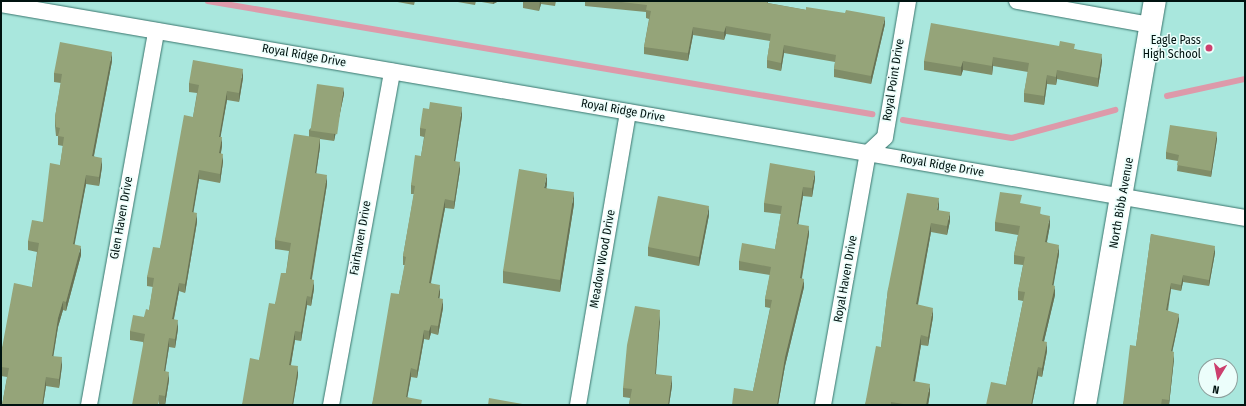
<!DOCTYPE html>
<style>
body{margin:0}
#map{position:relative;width:1246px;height:406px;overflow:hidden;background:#a9e7dd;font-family:"Fira Sans Condensed",sans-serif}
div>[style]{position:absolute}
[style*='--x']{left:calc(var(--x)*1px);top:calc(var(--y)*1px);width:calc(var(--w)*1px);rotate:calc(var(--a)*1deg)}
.stream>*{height:5.5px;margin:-2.75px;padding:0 2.75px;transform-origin:2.75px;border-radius:2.75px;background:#dd9aaa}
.roads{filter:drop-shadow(0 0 1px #39756d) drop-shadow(0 0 1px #39756d)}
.minor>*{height:16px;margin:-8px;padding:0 8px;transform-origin:8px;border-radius:8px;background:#fff}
.secondary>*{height:22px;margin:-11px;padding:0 11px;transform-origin:11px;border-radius:11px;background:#fff}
.wall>*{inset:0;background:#808d68}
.shaded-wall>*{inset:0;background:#687355}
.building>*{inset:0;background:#95a479;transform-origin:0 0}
.dots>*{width:11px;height:11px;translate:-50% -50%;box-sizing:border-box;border:2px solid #ecfefb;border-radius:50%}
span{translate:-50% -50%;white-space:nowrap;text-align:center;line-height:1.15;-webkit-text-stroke:3px #ecfefb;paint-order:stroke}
.poi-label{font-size:12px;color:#001310}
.right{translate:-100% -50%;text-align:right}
.street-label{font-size:12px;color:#001310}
.frame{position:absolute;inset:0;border:2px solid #001310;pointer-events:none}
.north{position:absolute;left:1198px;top:358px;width:40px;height:40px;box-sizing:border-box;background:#ecfefb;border:1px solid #8ea09d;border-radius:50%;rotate:190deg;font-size:11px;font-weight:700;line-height:16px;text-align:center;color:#001310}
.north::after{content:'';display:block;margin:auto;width:14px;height:18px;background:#cc3f6e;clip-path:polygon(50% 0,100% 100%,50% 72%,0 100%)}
</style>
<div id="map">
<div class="stream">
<i style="--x:208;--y:1;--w:674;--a:9.66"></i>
<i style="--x:1167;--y:96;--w:80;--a:-12.3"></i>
<i style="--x:903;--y:120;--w:110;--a:9.4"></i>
<i style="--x:1012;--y:138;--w:107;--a:-15.2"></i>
</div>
<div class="roads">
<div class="minor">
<i style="--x:1017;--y:1;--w:136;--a:10.2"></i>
<i style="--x:1;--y:4;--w:1262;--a:9.76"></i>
<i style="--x:89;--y:405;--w:380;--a:-79.8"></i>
<i style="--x:331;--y:405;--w:339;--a:-79.6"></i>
<i style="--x:578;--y:405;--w:297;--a:-80.3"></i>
<i style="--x:823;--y:405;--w:256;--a:-79.9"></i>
<i style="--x:868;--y:153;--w:23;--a:-43"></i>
<i style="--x:885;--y:137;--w:138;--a:-80.4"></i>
</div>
<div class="secondary">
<i style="--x:1085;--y:405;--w:410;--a:-80.2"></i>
</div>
</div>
<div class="wall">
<i style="clip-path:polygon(392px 1px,415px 1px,414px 5px)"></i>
<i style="clip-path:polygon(452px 1px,476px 1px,475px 5px)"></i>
<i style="clip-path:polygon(476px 1px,499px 1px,493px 4px)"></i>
<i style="clip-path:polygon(523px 1px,556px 1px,555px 6px,541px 4px,539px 11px,523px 8px)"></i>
<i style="clip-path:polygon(585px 1px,768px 1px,768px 3px,885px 24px,871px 84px,834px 77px,834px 69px,835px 62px,784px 53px,781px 71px,767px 68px,767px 60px,770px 41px,726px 34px,724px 40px,693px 35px,688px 61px,644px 54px,644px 47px,649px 19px,646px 18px,646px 12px,585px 6px)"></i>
<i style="clip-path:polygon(1075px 49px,1102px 62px,1098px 87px,1057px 79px,1056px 85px,1047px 84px,1044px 105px,1024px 102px,1024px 93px,1028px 72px,993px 66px,992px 75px,963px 70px,961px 76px,924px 70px,924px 61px)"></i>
<i style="clip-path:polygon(112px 61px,94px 156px,102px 167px,99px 186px,86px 184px,74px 244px,81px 255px,66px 311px,63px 310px,58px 327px,53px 356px,62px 366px,59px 388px,46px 386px,43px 405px,2px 405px,7px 377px,1px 376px,1px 348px,2px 348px,32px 287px,37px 252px,28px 250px,28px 241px,43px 222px,60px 165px,63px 146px,58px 145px,58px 136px,56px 136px,55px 126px,55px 117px,61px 83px,54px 82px,54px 73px)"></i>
<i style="clip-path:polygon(243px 78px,239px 102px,227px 100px,220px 137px,222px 146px,221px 153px,223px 162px,220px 183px,199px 179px,193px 212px,197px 222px,185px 293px,179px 291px,174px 319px,178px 329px,175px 348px,169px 347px,165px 371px,169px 380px,165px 405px,159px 404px,143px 342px,130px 340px,130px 331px,144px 317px,149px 310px,153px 287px,147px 286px,147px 277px,160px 248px,193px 117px,197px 93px,189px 92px,189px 83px)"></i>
<i style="clip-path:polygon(344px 94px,334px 141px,320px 139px,320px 147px,316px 173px,327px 184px,312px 279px,314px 289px,311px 306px,307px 305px,301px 341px,295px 340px,291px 365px,298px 375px,293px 405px,242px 405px,259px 360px,275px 304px,286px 273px,289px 251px,275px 249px,275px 240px,309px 136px,309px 130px)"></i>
<i style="clip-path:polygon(462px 116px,455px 161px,460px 170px,454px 209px,445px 208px,431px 283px,440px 294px,439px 299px,443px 308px,438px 335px,431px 333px,429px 340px,424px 339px,417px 378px,411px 377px,407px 397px,422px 405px,372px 405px,399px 294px,405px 265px,403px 265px,403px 256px,414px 194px,411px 194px,411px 185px,421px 156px,424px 137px,420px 136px,420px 128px)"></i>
<i style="clip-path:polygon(1217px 139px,1211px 177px,1177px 171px,1178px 161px,1166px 159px,1166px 152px)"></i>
<i style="clip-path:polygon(815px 179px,812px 197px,803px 196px,798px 224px,809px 234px,802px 278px,804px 287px,785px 366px,778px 405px,732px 405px,753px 391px,770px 308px,765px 307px,765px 299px,770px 275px,739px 270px,739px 261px,775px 249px,781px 214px,764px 212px,764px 203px)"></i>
<i style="clip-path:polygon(547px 185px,546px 188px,574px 204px,560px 292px,503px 283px,503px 271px)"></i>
<i style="clip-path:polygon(1022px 204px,1041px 214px,1050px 225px,1047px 242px,1059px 254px,1053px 285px,1055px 295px,1044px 341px,1047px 351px,1042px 377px,1038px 376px,1032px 405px,986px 405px,1006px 385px,1023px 301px,1018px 300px,1018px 291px,1023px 265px,1014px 264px,1014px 255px,1018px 235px,995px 231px,995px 222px)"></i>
<i style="clip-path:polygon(939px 208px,938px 210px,950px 221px,947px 235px,931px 232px,918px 305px,933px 317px,928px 346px,921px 345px,915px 382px,930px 393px,928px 405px,865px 405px,881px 347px,888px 289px)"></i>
<i style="clip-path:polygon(709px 215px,699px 266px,648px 256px,648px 247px)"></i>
<i style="clip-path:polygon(1151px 234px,1215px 253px,1209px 286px,1183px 282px,1181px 291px,1171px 289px,1168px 311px,1179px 320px,1172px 352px,1174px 359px,1169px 405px,1123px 405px,1136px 346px)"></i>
<i style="clip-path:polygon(660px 320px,656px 374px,672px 386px,669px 405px,629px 405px,630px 398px,623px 397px,623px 388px)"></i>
</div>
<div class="shaded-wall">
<i style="clip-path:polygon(493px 1px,499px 1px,493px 4px)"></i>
<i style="clip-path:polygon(540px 1px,541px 1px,541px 4px,539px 11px)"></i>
<i style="clip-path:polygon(885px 17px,885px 24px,871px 84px,871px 76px)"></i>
<i style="clip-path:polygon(726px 26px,726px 34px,724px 40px,724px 32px)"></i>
<i style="clip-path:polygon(693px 27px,693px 35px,688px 61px,688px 53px)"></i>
<i style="clip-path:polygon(784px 45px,784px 53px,781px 71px,781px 63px)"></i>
<i style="clip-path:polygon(112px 52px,112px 61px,92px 165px,92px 156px)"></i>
<i style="clip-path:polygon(1102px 54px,1102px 62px,1098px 87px,1098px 78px)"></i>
<i style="clip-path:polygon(993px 57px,993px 66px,992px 75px,992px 66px)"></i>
<i style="clip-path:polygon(963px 61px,963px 70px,961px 76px,961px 67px)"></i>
<i style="clip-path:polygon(243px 69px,243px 78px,239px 102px,239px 93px)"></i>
<i style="clip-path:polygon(1057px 70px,1057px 79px,1056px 85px,1056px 77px)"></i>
<i style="clip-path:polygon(1047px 75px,1047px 84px,1044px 105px,1044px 96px)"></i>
<i style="clip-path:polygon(344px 88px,344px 94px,334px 141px,334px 134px)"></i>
<i style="clip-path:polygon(227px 91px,227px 100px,219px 146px,219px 137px)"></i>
<i style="clip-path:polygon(462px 107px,462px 116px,454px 169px,454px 161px)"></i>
<i style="clip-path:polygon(1217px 132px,1217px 139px,1211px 177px,1211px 171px)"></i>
<i style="clip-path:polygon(222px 137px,222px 146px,219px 162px,219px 153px)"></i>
<i style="clip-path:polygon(320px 138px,320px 147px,315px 182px,315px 173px)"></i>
<i style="clip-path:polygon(223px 154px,223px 162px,220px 183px,220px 174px)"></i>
<i style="clip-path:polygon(102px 158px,102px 167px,99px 186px,99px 177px)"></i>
<i style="clip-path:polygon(460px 162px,460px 170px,454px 209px,454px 201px)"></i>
<i style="clip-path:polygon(199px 170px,199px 179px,192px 221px,192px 212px)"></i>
<i style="clip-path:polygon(815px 171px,815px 179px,812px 197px,812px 188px)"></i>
<i style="clip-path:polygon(547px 174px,547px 185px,544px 199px,544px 188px)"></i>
<i style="clip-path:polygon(86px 175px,86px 184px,73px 253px,73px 244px)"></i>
<i style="clip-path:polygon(327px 175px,327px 184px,310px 288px,310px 279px)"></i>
<i style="clip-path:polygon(803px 187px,803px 196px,797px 232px,797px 224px)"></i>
<i style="clip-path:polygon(574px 192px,574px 204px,560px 292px,560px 280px)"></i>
<i style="clip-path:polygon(939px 198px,939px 208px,937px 219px,937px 210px)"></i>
<i style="clip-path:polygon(445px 199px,445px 208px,429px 291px,429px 283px)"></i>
<i style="clip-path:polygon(709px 206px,709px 215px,699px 266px,699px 256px)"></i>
<i style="clip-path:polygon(950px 212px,950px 221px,947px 235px,947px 226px)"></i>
<i style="clip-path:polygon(197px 213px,197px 222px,185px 293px,185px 284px)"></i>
<i style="clip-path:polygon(1050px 216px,1050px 225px,1045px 251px,1045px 242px)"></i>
<i style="clip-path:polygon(931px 223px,931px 232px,916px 313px,916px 304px)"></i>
<i style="clip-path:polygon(809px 226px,809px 234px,800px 287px,800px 278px)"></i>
<i style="clip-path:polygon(1059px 245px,1059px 254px,1052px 294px,1052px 285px)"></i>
<i style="clip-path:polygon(81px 246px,81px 255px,66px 311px,66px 302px)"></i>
<i style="clip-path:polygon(1215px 246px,1215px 253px,1209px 286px,1209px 280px)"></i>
<i style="clip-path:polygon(1183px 275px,1183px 282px,1181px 291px,1181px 285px)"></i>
<i style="clip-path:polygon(804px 279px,804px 287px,785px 366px,778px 405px,777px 405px,785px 357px)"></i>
<i style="clip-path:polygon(314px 280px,314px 289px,311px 306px,311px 297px)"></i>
<i style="clip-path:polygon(179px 283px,179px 291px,172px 328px,172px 319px)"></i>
<i style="clip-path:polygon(1171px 283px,1171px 289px,1166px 317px,1166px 310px)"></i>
<i style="clip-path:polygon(440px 285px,440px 294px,438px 307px,438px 298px)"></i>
<i style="clip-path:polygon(1055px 286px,1055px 295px,1042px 350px,1042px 341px)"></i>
<i style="clip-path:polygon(307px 296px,307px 305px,301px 341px,301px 332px)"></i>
<i style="clip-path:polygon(443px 299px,443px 308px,438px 335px,438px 326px)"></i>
<i style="clip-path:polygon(63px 301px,63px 310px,58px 327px,52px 365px,52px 356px,58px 318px)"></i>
<i style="clip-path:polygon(933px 308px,933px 317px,928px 346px,928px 337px)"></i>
<i style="clip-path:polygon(660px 310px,660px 320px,655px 383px,655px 374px)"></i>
<i style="clip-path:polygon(1179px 314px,1179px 320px,1171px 358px,1171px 351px)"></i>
<i style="clip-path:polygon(178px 320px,178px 329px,175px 348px,175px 339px)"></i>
<i style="clip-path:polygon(431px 325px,431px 333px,429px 340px,429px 331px)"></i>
<i style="clip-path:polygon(424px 330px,424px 339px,417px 378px,417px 370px)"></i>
<i style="clip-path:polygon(295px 331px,295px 340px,289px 374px,289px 365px)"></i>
<i style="clip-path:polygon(921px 335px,921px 345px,913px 391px,913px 381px)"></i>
<i style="clip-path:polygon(169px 338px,169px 347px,164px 379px,164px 371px)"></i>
<i style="clip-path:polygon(1047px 342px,1047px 351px,1042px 377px,1042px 368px)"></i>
<i style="clip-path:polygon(1174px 352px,1174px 359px,1169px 405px,1169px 400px)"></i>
<i style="clip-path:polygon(62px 357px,62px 366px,59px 388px,59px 379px)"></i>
<i style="clip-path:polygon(298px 366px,298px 375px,293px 405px,292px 405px)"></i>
<i style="clip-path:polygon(1038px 367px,1038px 376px,1032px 405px,1031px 405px)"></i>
<i style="clip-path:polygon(411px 368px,411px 377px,406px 405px,406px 397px)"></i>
<i style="clip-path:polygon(169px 372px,169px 380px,165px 405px,165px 396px)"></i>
<i style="clip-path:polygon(672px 376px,672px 386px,669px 405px,668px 405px)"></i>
<i style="clip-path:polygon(46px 377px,46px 386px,43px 405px,42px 405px)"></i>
<i style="clip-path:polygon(930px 384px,930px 393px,928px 405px,926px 405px)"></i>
</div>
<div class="building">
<i style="clip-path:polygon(613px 1px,767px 1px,767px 3px,806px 10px,806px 7px,845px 13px,846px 10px,885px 17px,871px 76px,834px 69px,836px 55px,784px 45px,781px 63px,767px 60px,771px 34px,726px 26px,724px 32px,693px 27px,688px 53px,644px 47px,651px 11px,646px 10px,647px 5px)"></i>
<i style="clip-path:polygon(931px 23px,1059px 46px,1060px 41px,1075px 44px,1074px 49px,1102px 54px,1098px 78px,1057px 70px,1056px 77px,1047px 75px,1044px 96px,1024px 93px,1029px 63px,993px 57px,992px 66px,963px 61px,961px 67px,924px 61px)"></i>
<i style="clip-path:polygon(60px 42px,112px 52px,92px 156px,102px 158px,99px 177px,86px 175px,73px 244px,81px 246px,66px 302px,63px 301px,58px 318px,52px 356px,62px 357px,59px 379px,46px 377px,42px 405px,2px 405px,9px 368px,1px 367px,1px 348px,2px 348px,14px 283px,32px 287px,39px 243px,28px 241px,32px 220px,43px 222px,50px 163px,60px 165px,64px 137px,58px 136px,60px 128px,56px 127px,55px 117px,62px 74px,54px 73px)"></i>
<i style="clip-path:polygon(193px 60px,243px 69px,239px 93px,227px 91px,219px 137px,222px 137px,219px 153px,223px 154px,220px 174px,199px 170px,192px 212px,197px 213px,185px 284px,179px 283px,172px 319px,178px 320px,175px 339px,169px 338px,164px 371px,169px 372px,165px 396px,159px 395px,158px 405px,132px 405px,145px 334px,130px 331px,133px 315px,144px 317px,146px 309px,149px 310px,154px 278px,147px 277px,153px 247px,160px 248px,184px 115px,193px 117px,199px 85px,189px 83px)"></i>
<i style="left:317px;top:84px;width:27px;height:47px;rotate:8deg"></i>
<i style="clip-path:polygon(430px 102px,462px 107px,454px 161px,460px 162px,454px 201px,445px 199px,429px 283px,440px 285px,438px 298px,443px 299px,438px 326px,431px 325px,429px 331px,424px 330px,417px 370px,411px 368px,406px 397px,422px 400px,421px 405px,372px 405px,391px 293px,399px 294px,406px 257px,403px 256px,415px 186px,411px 185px,415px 155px,421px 156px,426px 129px,420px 128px,423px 108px,429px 109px)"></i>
<i style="clip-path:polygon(1170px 125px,1217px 132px,1211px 171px,1177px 165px,1179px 155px,1166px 152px)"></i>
<i style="clip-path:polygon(294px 134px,320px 138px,315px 173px,327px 175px,310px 279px,314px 280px,311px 297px,307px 296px,301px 332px,295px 331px,289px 365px,298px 366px,292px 405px,242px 405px,250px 358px,259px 360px,269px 303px,275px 304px,281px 273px,286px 273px,291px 243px,275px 240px)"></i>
<i style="clip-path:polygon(770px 163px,815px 171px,812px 188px,803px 187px,797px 224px,809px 226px,800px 278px,804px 279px,785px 357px,777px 405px,732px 405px,734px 388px,753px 391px,772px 300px,765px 299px,771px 267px,739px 261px,742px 243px,775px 249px,782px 206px,764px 203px)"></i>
<i style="clip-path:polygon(519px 169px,547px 174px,544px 188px,574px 192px,560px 280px,503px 271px)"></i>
<i style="clip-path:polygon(1000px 192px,1022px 195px,1020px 203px,1041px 207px,1040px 214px,1050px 216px,1045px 242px,1059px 245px,1052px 285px,1055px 286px,1042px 341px,1047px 342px,1042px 368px,1038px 367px,1031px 405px,986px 405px,991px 382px,1006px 385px,1025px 292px,1018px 291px,1025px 257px,1014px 255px,1020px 226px,995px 222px)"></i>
<i style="clip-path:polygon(907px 193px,939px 198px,937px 210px,950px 212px,947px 226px,931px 223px,916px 304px,933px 308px,928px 337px,921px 335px,913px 381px,930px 384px,926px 405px,909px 405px,891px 402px,891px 405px,865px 405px,876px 346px,881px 347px,888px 289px)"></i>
<i style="left:658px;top:196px;width:52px;height:52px;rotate:11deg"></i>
<i style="clip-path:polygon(1151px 234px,1215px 246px,1209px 280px,1183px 275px,1181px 285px,1171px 283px,1166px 310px,1179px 314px,1171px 351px,1174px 352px,1169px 400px,1162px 399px,1161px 405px,1123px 405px,1130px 345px,1136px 346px)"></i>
<i style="clip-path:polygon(635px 306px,660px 310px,655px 374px,672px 376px,668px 405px,629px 405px,632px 389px,623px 388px,627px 345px)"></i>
<i style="clip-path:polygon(489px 398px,528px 405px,488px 405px)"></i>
</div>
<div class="dots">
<i style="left:1209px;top:48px;background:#cc3f6e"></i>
</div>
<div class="poi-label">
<span class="right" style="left:1201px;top:48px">Eagle Pass<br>High School</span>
</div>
<div class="street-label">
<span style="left:304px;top:56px;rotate:10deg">Royal Ridge Drive</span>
<span style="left:894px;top:80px;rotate:-81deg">Royal Point Drive</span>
<span style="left:623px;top:111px;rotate:10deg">Royal Ridge Drive</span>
<span style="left:942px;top:166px;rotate:10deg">Royal Ridge Drive</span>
<span style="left:1122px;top:203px;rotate:-80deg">North Bibb Avenue</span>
<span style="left:122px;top:218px;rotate:-80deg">Glen Haven Drive</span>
<span style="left:361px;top:238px;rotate:-80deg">Fairhaven Drive</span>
<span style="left:603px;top:259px;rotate:-80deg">Meadow Wood Drive</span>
<span style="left:846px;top:279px;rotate:-80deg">Royal Haven Drive</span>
</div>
<div class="frame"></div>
<div class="north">N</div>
</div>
